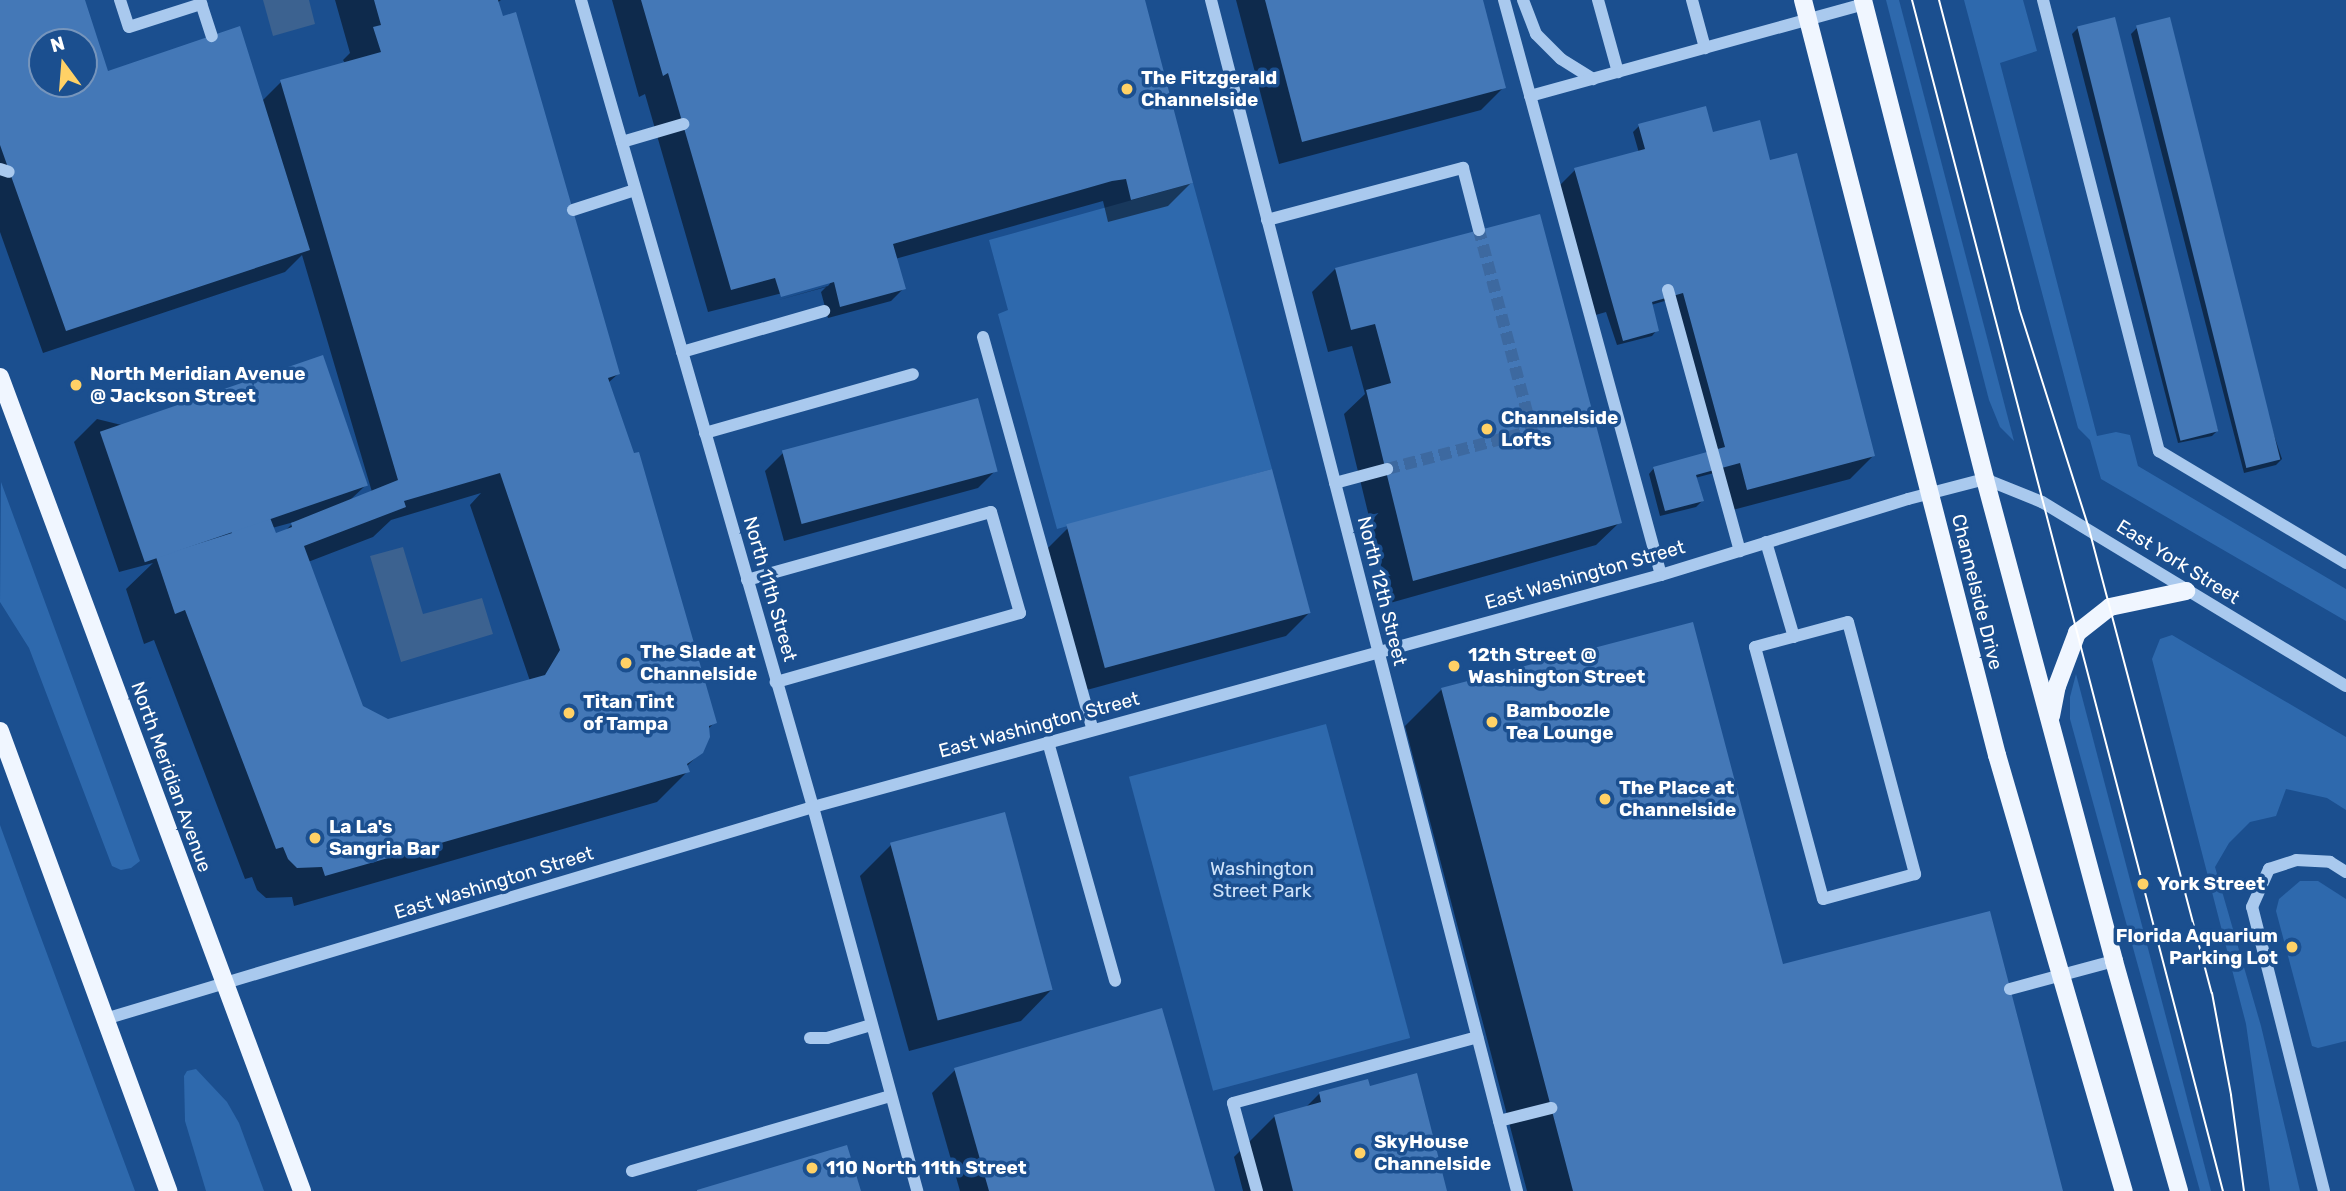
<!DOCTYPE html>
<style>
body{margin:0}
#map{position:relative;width:2346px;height:1191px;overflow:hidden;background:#1b4f8f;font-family:Rubik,sans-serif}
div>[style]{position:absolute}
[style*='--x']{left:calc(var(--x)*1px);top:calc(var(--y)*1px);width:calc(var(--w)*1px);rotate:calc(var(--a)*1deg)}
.green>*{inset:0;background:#2e69ad;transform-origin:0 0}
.water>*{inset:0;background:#3c6290}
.shadow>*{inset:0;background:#0007}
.building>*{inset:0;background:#4478b7;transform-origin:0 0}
.minor-tunnel>*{height:12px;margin-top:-6px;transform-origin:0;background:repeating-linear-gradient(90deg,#3d69a0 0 12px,transparent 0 18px)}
.minor>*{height:12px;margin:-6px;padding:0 6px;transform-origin:6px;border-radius:6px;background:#a9c9ee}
.major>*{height:18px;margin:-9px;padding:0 9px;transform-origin:9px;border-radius:9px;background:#f0f6ff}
.tram>*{height:2px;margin:-1px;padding:0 1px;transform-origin:1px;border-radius:1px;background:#fff}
.dots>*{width:19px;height:19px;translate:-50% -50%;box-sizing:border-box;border:4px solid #1b4f8f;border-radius:50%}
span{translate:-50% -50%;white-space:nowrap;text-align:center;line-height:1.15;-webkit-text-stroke:7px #1b4f8f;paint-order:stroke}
.poi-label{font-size:19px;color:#fff;font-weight:700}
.left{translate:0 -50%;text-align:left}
.right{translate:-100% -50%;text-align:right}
.street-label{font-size:19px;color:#fff}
.park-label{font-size:19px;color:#cfe3fa}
.north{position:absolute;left:28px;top:28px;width:70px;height:70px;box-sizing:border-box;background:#1b4f8f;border:2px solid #7695bc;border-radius:50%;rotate:344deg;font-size:19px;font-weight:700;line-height:28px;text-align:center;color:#fff}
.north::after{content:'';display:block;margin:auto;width:24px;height:32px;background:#ffd166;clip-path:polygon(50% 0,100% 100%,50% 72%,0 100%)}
</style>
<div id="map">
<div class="green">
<i style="clip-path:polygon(1886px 0,1899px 0,2014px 441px,2000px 427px,1989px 400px)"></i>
<i style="clip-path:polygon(1964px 0,2023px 0,2037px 51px,2000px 63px,2097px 436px,2116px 432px,2130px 435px,2138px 466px,2346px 589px,2346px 621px,2101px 479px,2090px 440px,2078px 428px)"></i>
<i style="clip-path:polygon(1193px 183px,1272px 469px,1057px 529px,998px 314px,1008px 310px,989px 240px)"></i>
<i style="clip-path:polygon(1px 482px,138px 856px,140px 861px,131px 868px,121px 870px,112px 866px,29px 648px,0 602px)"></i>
<i style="clip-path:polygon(2172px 635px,2346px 737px,2346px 810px,2327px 798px,2286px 789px,2276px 816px,2250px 822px,2229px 843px,2215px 867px,2261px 1026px,2300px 1191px,2270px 1191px,2246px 1024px,2152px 659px,2160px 639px)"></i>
<i style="clip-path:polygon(2076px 674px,2171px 1036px,2211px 1191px,2200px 1191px,2070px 719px,2070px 697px)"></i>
<i style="left:1326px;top:724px;width:325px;height:204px;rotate:75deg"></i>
<i style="clip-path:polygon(0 825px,33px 916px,135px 1191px,0 1191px)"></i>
<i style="clip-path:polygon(2300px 881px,2318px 881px,2346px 899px,2346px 1041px,2318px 1048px,2312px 1046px,2276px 911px,2279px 899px)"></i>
<i style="clip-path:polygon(196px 1069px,227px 1102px,239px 1123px,264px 1191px,206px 1191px,185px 1121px,184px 1076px,187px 1071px)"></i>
</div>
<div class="water">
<i style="clip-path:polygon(263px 0,309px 0,315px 24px,273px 36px)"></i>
<i style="clip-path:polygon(403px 547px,423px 614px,482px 598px,493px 634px,401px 662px,370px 556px)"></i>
</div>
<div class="shadow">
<i style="clip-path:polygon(evenodd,0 0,84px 0,106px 73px,261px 102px,281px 82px,345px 63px,343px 60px,350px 53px,335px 0,501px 0,497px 3px,618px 374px,608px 383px,715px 722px,708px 729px,701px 752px,686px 767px,688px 771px,657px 802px,294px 906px,292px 897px,266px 898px,257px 890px,252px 877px,245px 879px,154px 640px,144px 644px,126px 589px,153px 563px,119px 572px,74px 442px,97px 419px,366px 485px,349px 501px,372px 492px,302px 255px,285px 272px,43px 353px,0 232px,0 0,42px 42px,84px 42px,84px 84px,42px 84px,42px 42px,0 0,481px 493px,470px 505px,530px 681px,388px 721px,362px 707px,308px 562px,373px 537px,391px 520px,481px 493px,0 0,294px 522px,284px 532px,275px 536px,272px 528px,294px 522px)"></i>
<i style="clip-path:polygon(612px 0,1143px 0,1191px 183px,1168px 206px,1108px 222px,1103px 201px,895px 259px,904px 288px,891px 301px,828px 318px,821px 292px,826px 287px,775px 301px,828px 286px,833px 280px,708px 312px,645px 94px,639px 97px)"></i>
<i style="clip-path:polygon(1236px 0,1481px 0,1504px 87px,1481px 110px,1279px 164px)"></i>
<i style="clip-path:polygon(2078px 28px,2218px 430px,2212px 436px,2178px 443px,2072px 34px)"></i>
<i style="clip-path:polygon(2137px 28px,2282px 459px,2276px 465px,2244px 473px,2131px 34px)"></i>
<i style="clip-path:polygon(1639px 126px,1712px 134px,1768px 162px,1873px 456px,1850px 479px,1725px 512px,1714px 473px,1695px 478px,1702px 501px,1696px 507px,1660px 516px,1649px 474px,1654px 468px,1709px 453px,1668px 300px,1651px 305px,1657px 330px,1652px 336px,1617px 345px,1606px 312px,1585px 318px,1552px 193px,1575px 170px,1639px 153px,1633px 132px)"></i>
<i style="clip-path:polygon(1335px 269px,1620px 522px,1596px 545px,1390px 603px,1344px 414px,1365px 394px,1352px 346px,1328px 352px,1312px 292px)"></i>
<i style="clip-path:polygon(783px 453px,996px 470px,978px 488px,784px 541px,765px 471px)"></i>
<i style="clip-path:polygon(1068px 528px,1309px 613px,1286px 636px,1083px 691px,1045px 551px)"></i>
<i style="clip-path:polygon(1442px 689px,1782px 966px,2061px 1191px,1527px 1191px,1405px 726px)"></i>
<i style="clip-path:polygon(891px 845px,1051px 990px,1021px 1021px,909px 1051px,860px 876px)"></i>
<i style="clip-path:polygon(955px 1070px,1213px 1191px,960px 1191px,932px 1093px)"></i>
<i style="clip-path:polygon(1368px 1088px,1445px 1191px,1243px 1191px,1234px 1157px,1275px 1116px,1304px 1109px,1319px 1094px)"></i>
</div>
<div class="building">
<i style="clip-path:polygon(evenodd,0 0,85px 0,108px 71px,240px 26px,310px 250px,66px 331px,0 145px,0 0,42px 42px,84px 42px,84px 84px,42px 84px,42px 42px)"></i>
<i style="clip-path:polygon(evenodd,374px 0,498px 0,503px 16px,516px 12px,620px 374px,608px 378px,634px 453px,639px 452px,717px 723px,709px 726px,710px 737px,703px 753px,687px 764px,690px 772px,325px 876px,322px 867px,297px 868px,288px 859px,283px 847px,276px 849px,185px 610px,175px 614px,156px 557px,232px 533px,229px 528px,269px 515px,276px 533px,292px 527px,291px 523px,398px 480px,280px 80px,381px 52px,373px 27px,381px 25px,374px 0,500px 473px,560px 650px,545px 675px,388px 719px,363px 706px,304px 546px,406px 507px,404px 501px,500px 473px)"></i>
<i style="clip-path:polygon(641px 0,1145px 0,1193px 183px,1131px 200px,1126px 179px,1112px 181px,893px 244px,906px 289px,840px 307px,834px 282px,781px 297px,775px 278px,731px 290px,668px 73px,663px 76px)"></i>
<i style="clip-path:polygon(1265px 0,1483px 0,1506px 88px,1302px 142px)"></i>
<i style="left:2115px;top:17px;width:427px;height:39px;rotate:76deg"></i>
<i style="left:2170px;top:17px;width:456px;height:35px;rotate:76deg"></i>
<i style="clip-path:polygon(1706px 106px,1713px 132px,1760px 120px,1770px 160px,1797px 153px,1875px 456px,1747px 490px,1740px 463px,1696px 475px,1704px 501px,1665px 511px,1653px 467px,1725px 447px,1683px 293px,1652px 302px,1659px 331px,1623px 341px,1574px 168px,1645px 149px,1638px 124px)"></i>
<i style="clip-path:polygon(1540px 214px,1622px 523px,1413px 581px,1366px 390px,1391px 383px,1375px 324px,1351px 330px,1335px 268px)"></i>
<i style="left:323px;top:355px;width:138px;height:236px;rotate:71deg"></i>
<i style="left:978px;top:398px;width:76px;height:203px;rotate:75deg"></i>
<i style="left:1272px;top:469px;width:149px;height:213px;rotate:75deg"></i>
<i style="clip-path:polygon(1693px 622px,1783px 964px,1990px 911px,2063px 1191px,1573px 1191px,1441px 688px)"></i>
<i style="left:1005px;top:812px;width:184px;height:119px;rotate:75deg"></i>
<i style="clip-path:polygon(1162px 1008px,1215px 1191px,989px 1191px,954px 1068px)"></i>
<i style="clip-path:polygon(1417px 1073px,1447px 1191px,1293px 1191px,1274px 1115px,1321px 1102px,1319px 1092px,1368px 1079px,1370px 1086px)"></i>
<i style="clip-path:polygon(847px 1145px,861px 1191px,697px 1191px,697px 1190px)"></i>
</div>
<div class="minor-tunnel">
<i style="--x:1387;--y:469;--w:150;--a:-14.7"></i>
<i style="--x:1532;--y:431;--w:208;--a:-104.8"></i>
</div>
<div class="minor">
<i style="--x:120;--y:0;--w:28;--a:72"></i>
<i style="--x:129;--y:27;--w:76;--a:-17.7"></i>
<i style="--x:200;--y:0;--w:38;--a:72"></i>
<i style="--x:581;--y:0;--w:840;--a:73.96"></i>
<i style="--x:813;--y:807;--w:398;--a:74.8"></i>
<i style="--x:1211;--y:0;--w:1230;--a:75.59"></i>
<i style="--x:1504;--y:0;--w:596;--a:74.73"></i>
<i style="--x:1523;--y:0;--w:36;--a:69"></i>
<i style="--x:1536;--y:34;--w:35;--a:45"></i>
<i style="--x:1561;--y:59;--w:38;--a:32"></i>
<i style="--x:1598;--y:0;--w:75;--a:74.5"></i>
<i style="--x:1692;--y:0;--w:50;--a:74.8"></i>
<i style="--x:2043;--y:0;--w:466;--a:75.6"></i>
<i style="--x:2159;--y:451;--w:218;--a:30.9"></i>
<i style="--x:1530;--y:96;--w:346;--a:-15.4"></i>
<i style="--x:622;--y:142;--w:64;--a:-16.4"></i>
<i style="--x:0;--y:169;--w:9;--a:18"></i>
<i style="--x:573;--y:210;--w:65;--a:-17.9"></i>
<i style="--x:1267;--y:220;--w:203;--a:-14.9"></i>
<i style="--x:1463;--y:168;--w:64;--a:75.5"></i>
<i style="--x:1668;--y:290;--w:271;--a:74.6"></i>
<i style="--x:983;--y:337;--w:408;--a:74.4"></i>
<i style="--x:682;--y:352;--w:148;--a:-16.1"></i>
<i style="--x:705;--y:433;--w:216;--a:-15.8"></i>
<i style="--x:1335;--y:483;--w:54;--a:-15.1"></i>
<i style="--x:1766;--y:542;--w:99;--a:73.6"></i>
<i style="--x:747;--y:580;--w:253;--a:-15.6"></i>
<i style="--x:991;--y:512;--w:105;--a:74"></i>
<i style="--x:1020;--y:613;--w:254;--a:164.2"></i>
<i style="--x:1848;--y:622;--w:261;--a:75.1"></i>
<i style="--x:1915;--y:874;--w:95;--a:164.8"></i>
<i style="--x:1823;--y:899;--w:261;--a:-105.1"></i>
<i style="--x:1755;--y:647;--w:96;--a:-15"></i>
<i style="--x:1048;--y:742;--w:248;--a:74.3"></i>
<i style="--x:2010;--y:989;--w:108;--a:-15.1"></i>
<i style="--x:105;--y:1019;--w:739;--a:-16.67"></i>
<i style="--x:813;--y:807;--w:879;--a:-15.3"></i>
<i style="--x:1661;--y:575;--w:258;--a:-17.1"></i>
<i style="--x:1908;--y:499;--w:80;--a:-14.6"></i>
<i style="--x:1985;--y:479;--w:61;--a:22"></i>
<i style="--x:2042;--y:502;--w:355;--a:31.2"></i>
<i style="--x:810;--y:1038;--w:17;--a:0"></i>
<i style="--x:827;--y:1038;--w:46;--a:-16.5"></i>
<i style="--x:1499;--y:1121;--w:54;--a:-14"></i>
<i style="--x:632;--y:1171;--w:269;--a:-16.2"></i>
<i style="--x:1257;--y:1191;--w:91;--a:-105.3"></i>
<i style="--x:1233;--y:1103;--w:253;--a:-15.1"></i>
<i style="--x:2324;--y:1191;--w:293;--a:-104.2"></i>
<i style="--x:2252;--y:907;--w:42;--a:-65.9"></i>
<i style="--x:2269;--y:869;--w:28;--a:-18"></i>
<i style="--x:2296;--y:860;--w:34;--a:3"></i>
<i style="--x:2330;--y:862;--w:19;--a:32"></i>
</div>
<div class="major">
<i style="--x:1803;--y:0;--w:780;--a:75.59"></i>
<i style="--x:1997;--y:755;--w:454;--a:73.8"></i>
<i style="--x:1863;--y:0;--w:494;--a:75.7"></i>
<i style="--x:1985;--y:479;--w:499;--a:75"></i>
<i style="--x:2114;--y:961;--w:239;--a:74.2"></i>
<i style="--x:0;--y:377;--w:868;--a:69.64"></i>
<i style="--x:2051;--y:716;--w:31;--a:-79"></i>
<i style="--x:2057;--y:686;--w:57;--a:-69.3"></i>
<i style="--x:2077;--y:633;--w:42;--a:-38.2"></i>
<i style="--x:2110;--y:607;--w:78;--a:-11.9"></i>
<i style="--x:0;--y:731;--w:490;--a:69.9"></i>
</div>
<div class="tram">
<i style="--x:1912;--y:0;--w:1231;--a:75.37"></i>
<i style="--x:1939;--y:0;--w:318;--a:75.4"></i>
<i style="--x:2019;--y:308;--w:232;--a:72.4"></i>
<i style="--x:2089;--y:529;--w:480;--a:75.2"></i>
<i style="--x:2212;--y:993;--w:104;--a:79.4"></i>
<i style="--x:2231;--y:1095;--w:97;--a:82.3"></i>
</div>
<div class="dots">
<i style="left:1127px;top:89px;background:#ffd166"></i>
<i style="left:76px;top:385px;background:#ffd166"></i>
<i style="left:1487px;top:429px;background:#ffd166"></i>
<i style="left:626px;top:663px;background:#ffd166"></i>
<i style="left:1454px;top:666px;background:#ffd166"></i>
<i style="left:569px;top:713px;background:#ffd166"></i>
<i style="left:1492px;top:722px;background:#ffd166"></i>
<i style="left:1605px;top:799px;background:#ffd166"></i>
<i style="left:315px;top:838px;background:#ffd166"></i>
<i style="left:2143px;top:884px;background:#ffd166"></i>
<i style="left:2292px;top:947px;background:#ffd166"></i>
<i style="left:1360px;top:1153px;background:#ffd166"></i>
<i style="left:812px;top:1168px;background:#ffd166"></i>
</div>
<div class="poi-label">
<span class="left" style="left:1141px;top:89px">The Fitzgerald<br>Channelside</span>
<span class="left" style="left:90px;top:385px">North Meridian Avenue<br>@ Jackson Street</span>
<span class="left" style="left:1501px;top:429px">Channelside<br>Lofts</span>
<span class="left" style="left:640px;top:663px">The Slade at<br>Channelside</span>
<span class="left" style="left:1468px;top:666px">12th Street @<br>Washington Street</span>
<span class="left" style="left:583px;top:713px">Titan Tint<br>of Tampa</span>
<span class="left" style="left:1506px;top:722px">Bamboozle<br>Tea Lounge</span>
<span class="left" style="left:1619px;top:799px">The Place at<br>Channelside</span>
<span class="left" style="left:329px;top:838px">La La's<br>Sangria Bar</span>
<span class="left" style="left:2157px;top:884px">York Street</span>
<span class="right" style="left:2278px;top:947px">Florida Aquarium<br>Parking Lot</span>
<span class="left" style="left:1374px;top:1153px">SkyHouse<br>Channelside</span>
<span class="left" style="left:826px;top:1168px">110 North 11th Street</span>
</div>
<div class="street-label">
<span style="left:2178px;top:562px;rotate:32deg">East York Street</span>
<span style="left:1585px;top:575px;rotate:-16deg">East Washington Street</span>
<span style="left:770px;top:589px;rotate:74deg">North 11th Street</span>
<span style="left:1382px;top:591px;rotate:76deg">North 12th Street</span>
<span style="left:1977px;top:592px;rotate:76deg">Channelside Drive</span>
<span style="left:1039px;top:725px;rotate:-15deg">East Washington Street</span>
<span style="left:171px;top:777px;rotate:70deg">North Meridian Avenue</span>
<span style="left:494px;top:883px;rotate:-17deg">East Washington Street</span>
</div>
<div class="park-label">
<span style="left:1262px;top:880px">Washington<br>Street Park</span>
</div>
<div class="north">N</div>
</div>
